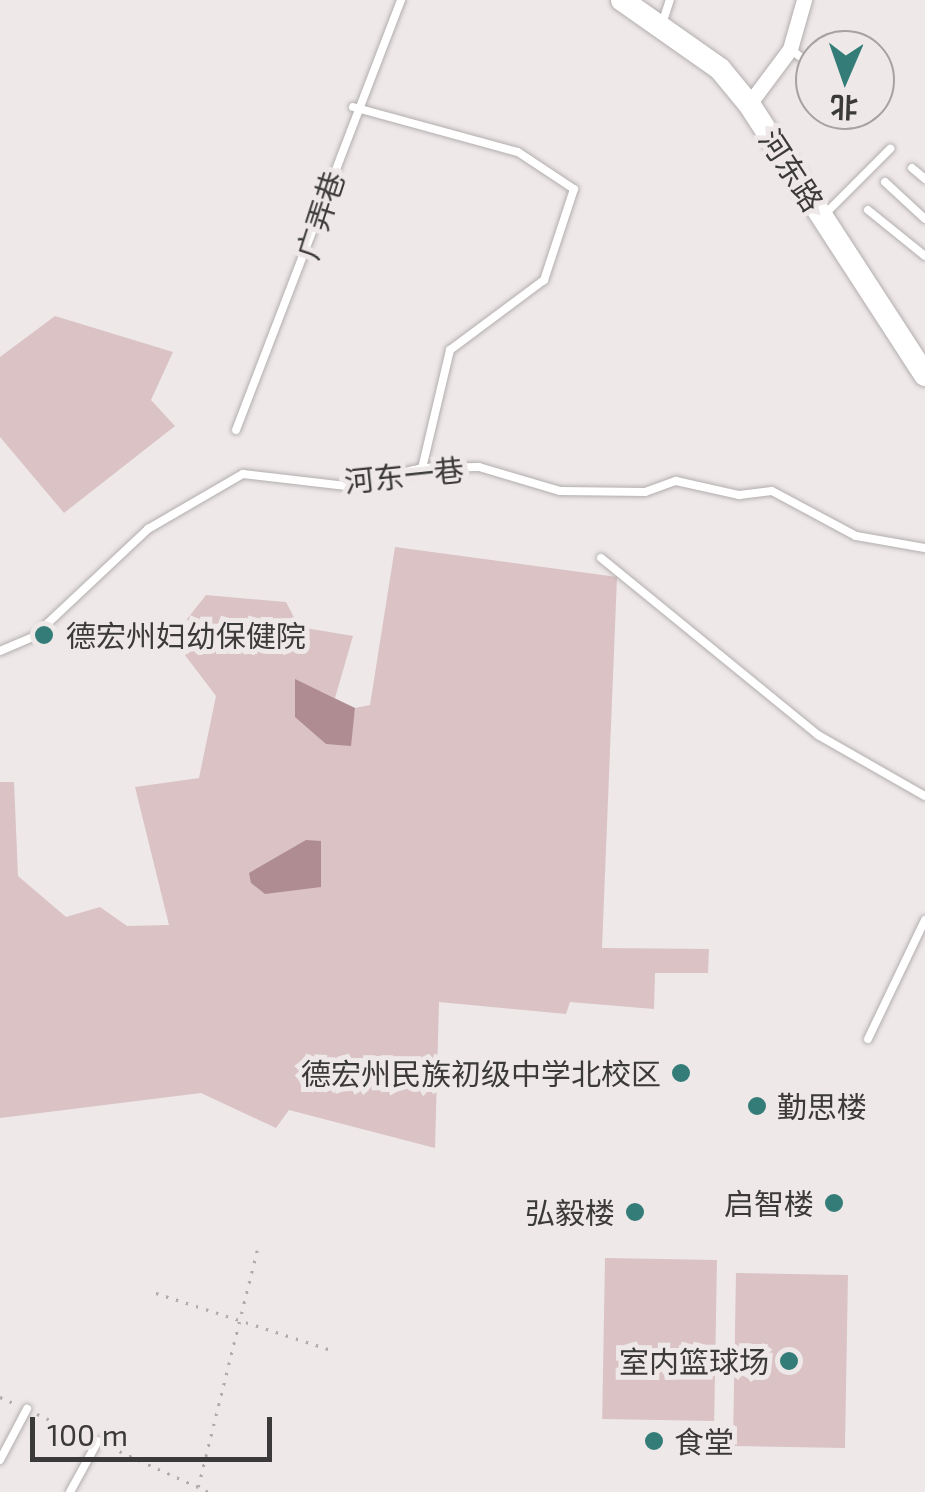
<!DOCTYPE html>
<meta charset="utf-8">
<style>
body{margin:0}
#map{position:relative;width:925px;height:1492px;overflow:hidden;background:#eee8e8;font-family:"Exo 2","Noto Sans SC",sans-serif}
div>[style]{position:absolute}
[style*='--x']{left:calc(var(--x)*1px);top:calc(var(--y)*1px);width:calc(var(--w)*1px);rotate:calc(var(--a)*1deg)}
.green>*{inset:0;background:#dac2c5;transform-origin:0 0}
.water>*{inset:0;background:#af8c91}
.path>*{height:2.5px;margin-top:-1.25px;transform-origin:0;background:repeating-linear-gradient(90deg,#b1acac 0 2.5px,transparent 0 10.5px)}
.roads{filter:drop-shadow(0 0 2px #b3adae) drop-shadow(0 0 2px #b3adae)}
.lane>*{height:8px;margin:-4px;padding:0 4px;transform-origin:4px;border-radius:4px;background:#fff}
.street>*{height:15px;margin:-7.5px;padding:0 7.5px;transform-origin:7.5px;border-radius:7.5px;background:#fff}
.secondary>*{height:22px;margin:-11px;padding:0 11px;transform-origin:11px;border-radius:11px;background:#fff}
.dots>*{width:28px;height:28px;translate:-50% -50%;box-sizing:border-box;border:5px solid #eee8e8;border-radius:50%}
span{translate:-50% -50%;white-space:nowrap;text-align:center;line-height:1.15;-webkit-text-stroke:10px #eee8e8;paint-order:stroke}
.street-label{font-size:30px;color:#3b3939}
.poi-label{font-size:30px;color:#3b3939}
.left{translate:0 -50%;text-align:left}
.right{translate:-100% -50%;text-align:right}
.north{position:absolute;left:795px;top:30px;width:100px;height:100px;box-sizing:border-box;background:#eee8e8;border:2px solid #a6a2a2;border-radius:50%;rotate:182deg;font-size:28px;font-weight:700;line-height:40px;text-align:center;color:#3b3939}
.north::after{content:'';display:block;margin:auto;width:35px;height:45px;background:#347c77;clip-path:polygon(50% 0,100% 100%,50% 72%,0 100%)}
.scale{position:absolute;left:30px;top:1417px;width:242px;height:45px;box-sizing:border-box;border:5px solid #3b3939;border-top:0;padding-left:12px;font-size:30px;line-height:35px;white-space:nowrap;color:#3b3939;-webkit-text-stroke:8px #eee8e8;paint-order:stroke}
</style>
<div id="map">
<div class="green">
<i style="clip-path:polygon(55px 316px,173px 352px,151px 400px,175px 426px,64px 513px,0 437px,0 357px)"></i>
<i style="clip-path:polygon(395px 547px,617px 577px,602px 948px,709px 949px,708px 973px,655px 973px,654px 1009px,570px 1002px,566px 1014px,439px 1002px,435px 1148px,289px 1110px,276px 1128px,201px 1093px,0 1118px,0 782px,14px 782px,18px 876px,66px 917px,100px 907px,127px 926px,169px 925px,135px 787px,199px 778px,216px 696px,172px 638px,206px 595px,286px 602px,299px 627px,353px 636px,335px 698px,295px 680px,296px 717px,350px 746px,355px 708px,370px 705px)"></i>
<i style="left:605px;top:1258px;width:112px;height:161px;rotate:1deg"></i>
<i style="left:736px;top:1273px;width:112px;height:173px;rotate:1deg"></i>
</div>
<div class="water">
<i style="clip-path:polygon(295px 679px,355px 708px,351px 746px,326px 744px,295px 717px)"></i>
<i style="clip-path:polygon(306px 840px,321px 841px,321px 887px,265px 894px,251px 883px,249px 873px)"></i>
</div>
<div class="path">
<i style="--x:156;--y:1293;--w:187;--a:18"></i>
<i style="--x:0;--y:1397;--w:17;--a:24"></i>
<i style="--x:37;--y:1414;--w:53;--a:24.6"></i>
<i style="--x:110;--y:1447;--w:109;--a:24.4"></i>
<i style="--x:198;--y:1487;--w:244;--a:-76"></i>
</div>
<div class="roads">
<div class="lane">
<i style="--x:662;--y:24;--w:25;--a:-72"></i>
<i style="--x:790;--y:49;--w:31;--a:37"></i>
<i style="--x:353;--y:107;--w:171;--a:15.3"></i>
<i style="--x:518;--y:152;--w:67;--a:33.5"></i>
<i style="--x:574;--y:189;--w:96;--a:108.2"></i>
<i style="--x:544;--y:280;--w:117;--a:143.3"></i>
<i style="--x:450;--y:350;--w:121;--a:103.3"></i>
<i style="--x:912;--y:168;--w:17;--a:40"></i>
<i style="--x:885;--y:182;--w:54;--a:42.8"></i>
<i style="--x:868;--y:210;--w:73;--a:38.9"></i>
<i style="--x:826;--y:213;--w:91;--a:-45"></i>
<i style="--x:236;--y:430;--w:461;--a:-69"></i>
<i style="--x:601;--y:558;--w:280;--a:39.2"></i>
<i style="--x:818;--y:735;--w:123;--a:29.7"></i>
<i style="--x:0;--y:651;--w:36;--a:-23"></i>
<i style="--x:33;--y:637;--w:158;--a:-43.2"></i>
<i style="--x:148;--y:529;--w:110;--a:-30.1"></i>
<i style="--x:243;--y:474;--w:104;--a:6.6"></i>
<i style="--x:346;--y:486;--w:78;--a:-13.3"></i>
<i style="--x:422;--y:468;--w:57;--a:-1"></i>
<i style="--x:479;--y:467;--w:84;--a:16.5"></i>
<i style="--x:560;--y:491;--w:85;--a:0.7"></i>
<i style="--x:645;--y:492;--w:33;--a:-20"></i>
<i style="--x:676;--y:481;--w:65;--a:12.5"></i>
<i style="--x:739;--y:495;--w:33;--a:-7"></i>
<i style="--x:772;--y:491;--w:95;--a:28.2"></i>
<i style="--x:856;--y:536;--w:70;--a:9.9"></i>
<i style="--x:868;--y:1039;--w:132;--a:-64.4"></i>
<i style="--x:0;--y:1460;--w:58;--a:-62.1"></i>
<i style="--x:70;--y:1492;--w:58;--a:-61.2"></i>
</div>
<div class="street">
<i style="--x:749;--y:104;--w:69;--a:-53.3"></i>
<i style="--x:790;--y:49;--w:51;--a:-74.1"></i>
</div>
<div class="secondary">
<i style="--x:622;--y:0;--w:120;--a:35.1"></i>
<i style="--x:720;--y:69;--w:45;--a:50.4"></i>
<i style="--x:749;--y:104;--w:323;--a:57"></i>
</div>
</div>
<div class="dots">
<i style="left:44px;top:635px;background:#347c77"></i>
<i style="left:681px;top:1073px;background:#347c77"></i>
<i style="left:757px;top:1106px;background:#347c77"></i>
<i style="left:834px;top:1203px;background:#347c77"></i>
<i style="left:635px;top:1212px;background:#347c77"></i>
<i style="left:789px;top:1361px;background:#347c77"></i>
<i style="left:654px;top:1441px;background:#347c77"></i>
</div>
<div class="street-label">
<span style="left:792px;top:170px;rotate:57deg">河东路</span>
<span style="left:320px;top:215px;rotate:-72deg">广弄巷</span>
<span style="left:404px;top:475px;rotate:-6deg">河东一巷</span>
</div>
<div class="poi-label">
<span class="left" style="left:66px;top:635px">德宏州妇幼保健院</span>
<span class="right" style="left:661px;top:1073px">德宏州民族初级中学北校区</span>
<span class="left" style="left:777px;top:1106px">勤思楼</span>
<span class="right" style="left:814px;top:1203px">启智楼</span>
<span class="right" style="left:615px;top:1212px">弘毅楼</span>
<span class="right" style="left:769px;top:1361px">室内篮球场</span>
<span class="left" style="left:674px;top:1441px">食堂</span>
</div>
<div class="north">北</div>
<div class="scale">100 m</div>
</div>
